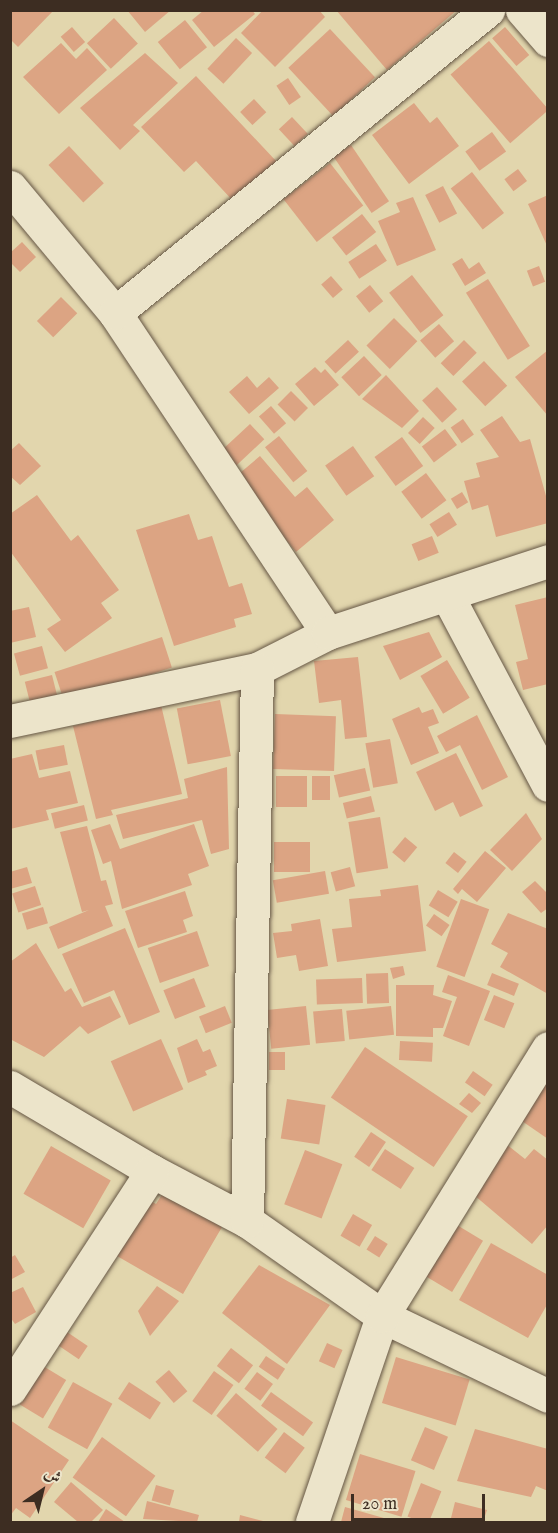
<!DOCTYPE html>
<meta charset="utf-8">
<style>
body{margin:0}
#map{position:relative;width:558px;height:1533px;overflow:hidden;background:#e2d6ad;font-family:"IM FELL English",Amiri,serif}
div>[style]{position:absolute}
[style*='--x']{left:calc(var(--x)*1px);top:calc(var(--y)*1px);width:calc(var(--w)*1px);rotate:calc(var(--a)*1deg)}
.building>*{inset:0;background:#dca483;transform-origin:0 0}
.roads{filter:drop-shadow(0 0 2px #665745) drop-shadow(0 0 2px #665745)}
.minor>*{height:33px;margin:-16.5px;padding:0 16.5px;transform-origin:16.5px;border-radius:16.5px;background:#ece4ca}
span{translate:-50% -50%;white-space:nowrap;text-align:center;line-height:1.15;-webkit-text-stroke:4.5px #ece4ca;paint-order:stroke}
.frame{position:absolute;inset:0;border:12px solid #3d2d22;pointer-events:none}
.north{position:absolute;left:12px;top:1461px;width:60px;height:60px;-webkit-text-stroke:4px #ece4ca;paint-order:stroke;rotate:35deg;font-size:16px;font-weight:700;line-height:24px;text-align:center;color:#3d2d22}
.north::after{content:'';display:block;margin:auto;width:21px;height:27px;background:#3d2d22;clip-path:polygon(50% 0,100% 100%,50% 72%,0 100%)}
.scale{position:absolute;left:351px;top:1494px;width:134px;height:27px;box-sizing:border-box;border:3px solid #3d2d22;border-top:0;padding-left:8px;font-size:18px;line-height:21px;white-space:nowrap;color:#3d2d22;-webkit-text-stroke:4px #ece4ca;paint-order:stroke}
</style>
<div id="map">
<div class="building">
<i style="clip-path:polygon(10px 10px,54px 10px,18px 47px,10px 39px)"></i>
<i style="clip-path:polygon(127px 10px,171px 10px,145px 32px)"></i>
<i style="clip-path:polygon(204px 10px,252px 10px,255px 14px,214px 47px,192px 20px)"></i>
<i style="clip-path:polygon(263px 10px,319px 10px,325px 17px,275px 67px,241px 33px)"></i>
<i style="clip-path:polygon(336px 10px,457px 10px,387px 70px)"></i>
<i style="left:114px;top:18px;width:35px;height:37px;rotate:47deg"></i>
<i style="left:185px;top:20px;width:35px;height:35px;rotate:51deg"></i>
<i style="left:72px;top:27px;width:20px;height:15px;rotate:49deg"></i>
<i style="left:505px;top:27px;width:37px;height:17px;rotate:49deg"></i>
<i style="left:330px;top:29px;width:66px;height:57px;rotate:47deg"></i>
<i style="left:236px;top:38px;width:22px;height:42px;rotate:43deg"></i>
<i style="left:489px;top:41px;width:91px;height:51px;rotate:49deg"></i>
<i style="clip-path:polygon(61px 43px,76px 59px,87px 48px,107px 70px,59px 114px,23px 77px)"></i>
<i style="clip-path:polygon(145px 53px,178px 83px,133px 125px,140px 131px,120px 150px,80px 108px)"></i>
<i style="clip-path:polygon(196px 76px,277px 162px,234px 202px,196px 161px,184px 172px,141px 127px)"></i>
<i style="left:288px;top:78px;width:23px;height:14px;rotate:56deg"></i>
<i style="left:254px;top:99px;width:18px;height:19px;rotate:47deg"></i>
<i style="clip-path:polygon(414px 103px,430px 123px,437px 117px,459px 146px,409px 184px,372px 135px)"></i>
<i style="left:292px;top:117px;width:23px;height:18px;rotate:47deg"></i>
<i style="left:492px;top:132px;width:24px;height:33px;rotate:54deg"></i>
<i style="left:351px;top:145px;width:68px;height:21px;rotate:56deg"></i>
<i style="left:69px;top:146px;width:51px;height:28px;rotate:47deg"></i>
<i style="left:330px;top:163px;width:54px;height:59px;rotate:52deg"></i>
<i style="left:518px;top:169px;width:15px;height:17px;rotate:53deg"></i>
<i style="left:472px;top:172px;width:52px;height:27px;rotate:52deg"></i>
<i style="left:443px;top:186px;width:31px;height:20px;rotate:63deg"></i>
<i style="clip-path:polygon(548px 195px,548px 248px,528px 204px)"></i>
<i style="clip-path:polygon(413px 197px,436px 250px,397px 266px,378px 221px,400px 212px,396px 203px)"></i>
<i style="left:362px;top:214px;width:23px;height:38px;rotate:52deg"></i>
<i style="clip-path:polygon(22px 242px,36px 257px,20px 272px,10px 262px,10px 253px)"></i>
<i style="left:376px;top:244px;width:20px;height:33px;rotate:57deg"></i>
<i style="clip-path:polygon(462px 258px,469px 269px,479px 262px,486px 273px,465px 286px,452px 264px)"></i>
<i style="left:539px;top:266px;width:17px;height:13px;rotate:69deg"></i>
<i style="left:412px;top:275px;width:51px;height:29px;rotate:52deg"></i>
<i style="left:331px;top:276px;width:18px;height:13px;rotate:49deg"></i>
<i style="left:488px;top:279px;width:79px;height:26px;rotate:58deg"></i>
<i style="left:370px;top:285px;width:21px;height:18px;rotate:51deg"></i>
<i style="left:61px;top:297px;width:23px;height:34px;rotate:45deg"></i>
<i style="left:394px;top:318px;width:33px;height:39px;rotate:45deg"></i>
<i style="left:439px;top:324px;width:23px;height:25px;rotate:49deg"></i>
<i style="left:348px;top:340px;width:16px;height:32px;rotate:47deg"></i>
<i style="left:464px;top:340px;width:18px;height:33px;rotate:45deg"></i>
<i style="clip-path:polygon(548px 350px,548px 416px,515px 377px)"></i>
<i style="left:364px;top:356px;width:26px;height:31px;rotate:47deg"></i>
<i style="left:484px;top:361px;width:34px;height:30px;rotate:47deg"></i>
<i style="clip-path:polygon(315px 367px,321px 373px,325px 369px,339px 385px,314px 406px,295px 384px)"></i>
<i style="clip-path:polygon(386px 375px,419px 411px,402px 428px,362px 399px)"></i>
<i style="clip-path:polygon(247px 376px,257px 388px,269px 377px,279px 388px,249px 414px,229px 392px)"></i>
<i style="left:437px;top:387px;width:30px;height:20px;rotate:48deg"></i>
<i style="left:291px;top:391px;width:24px;height:19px;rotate:45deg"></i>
<i style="left:271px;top:406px;width:23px;height:16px;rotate:49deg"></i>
<i style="clip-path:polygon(502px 416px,520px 442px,530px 439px,548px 503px,548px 523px,496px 537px,488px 505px,472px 510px,464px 481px,480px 477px,476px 463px,499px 457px,480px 430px)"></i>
<i style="left:423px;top:417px;width:16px;height:22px;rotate:43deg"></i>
<i style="left:463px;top:419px;width:19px;height:15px;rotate:55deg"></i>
<i style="left:250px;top:424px;width:21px;height:39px;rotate:47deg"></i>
<i style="left:445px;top:429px;width:20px;height:29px;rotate:53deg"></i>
<i style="left:279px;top:436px;width:45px;height:18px;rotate:51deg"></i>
<i style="left:402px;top:437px;width:36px;height:34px;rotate:54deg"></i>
<i style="clip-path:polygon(19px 443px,41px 466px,20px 485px,10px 476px,10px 451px)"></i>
<i style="left:353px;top:446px;width:37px;height:34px;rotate:55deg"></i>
<i style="clip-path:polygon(260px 456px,295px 497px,307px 487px,334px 520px,296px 552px,234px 478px)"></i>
<i style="left:426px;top:473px;width:34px;height:31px;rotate:53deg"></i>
<i style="left:462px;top:492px;width:12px;height:13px;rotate:59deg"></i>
<i style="clip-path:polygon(37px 495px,71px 541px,78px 535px,119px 590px,101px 603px,112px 618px,65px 652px,47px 629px,61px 620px,10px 551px,10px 514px)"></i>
<i style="left:449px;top:512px;width:15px;height:23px;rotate:58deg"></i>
<i style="clip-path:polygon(189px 514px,198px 540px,212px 536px,229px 587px,242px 583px,252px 614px,234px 619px,236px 627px,174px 646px,136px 530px)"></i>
<i style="left:432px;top:536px;width:18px;height:22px;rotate:68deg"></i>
<i style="clip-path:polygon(548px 597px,548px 684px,523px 690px,516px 662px,528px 659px,515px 605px)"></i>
<i style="clip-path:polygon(29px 607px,36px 637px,10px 643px,10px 611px)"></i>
<i style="clip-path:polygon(429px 632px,442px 657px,400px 680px,383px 646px)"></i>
<i style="left:162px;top:637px;width:32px;height:113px;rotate:72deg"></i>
<i style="left:42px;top:646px;width:23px;height:29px;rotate:75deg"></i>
<i style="clip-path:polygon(358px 657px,367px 737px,345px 739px,341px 700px,319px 703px,314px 661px)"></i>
<i style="left:447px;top:660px;width:44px;height:31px;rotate:59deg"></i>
<i style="left:52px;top:675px;width:32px;height:28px;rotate:76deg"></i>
<i style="left:220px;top:700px;width:57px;height:44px;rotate:79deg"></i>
<i style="clip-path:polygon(161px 705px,182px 794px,111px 810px,113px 815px,96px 819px,73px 726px)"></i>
<i style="clip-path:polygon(419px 707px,422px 713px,433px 709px,439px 723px,428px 727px,439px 753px,411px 765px,392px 719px)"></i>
<i style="left:275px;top:714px;width:61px;height:55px;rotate:2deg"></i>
<i style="clip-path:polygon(477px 715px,508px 777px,482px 790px,460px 745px,446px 752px,437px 736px)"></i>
<i style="left:390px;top:739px;width:45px;height:25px;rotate:80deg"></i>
<i style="left:64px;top:745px;width:20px;height:29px;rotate:79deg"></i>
<i style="clip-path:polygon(456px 753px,483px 806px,460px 817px,453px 802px,435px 811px,416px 772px)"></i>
<i style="clip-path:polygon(32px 754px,39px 778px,70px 771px,78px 803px,46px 810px,49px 820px,10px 829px,10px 759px)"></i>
<i style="clip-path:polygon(227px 767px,229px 849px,211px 854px,202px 820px,123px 839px,116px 815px,188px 798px,184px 779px)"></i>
<i style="left:365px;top:768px;width:23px;height:32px;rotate:77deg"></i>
<i style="left:276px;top:776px;width:31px;height:31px"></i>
<i style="left:312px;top:776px;width:18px;height:24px"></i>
<i style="left:371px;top:796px;width:16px;height:29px;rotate:76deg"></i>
<i style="left:84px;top:805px;width:16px;height:34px;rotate:76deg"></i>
<i style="clip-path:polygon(526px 813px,542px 839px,512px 871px,490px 850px)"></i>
<i style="left:380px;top:817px;width:52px;height:32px;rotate:81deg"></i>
<i style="clip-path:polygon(110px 824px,120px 849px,194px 824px,209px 866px,188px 874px,192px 885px,122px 909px,111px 861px,103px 864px,91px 830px)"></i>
<i style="clip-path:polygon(87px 826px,101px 881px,106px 880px,113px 904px,105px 906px,113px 926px,58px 949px,49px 927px,89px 910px,82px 912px,60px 832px)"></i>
<i style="left:405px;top:837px;width:16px;height:20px;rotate:40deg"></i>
<i style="left:274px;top:842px;width:36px;height:30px"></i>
<i style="clip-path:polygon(485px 851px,506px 868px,477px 902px,462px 889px,458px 894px,453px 889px)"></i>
<i style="left:454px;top:852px;width:16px;height:14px;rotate:38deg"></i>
<i style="clip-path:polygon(27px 867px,32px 883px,10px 889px,10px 872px)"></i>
<i style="left:350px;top:867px;width:20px;height:20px;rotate:75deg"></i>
<i style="left:325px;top:871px;width:23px;height:53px;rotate:80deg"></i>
<i style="clip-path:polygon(535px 881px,548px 894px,548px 908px,541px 913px,522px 892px)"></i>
<i style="clip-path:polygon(418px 885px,426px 951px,337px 962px,332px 929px,352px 927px,349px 899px,381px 896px,380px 890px)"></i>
<i style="left:35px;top:886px;width:20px;height:24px;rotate:72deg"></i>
<i style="left:438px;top:890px;width:23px;height:18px;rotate:31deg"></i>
<i style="clip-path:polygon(185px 891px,193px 916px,183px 920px,187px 932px,138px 948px,125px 911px)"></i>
<i style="left:461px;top:899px;width:30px;height:72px;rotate:20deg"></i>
<i style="left:43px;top:907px;width:17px;height:22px;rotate:73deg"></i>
<i style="clip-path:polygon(508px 913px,548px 929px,548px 994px,500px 967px,508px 953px,491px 944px)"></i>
<i style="left:434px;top:914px;width:19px;height:14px;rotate:35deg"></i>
<i style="clip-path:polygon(320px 919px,328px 966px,299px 971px,296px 955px,277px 958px,273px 933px,292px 931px,291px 924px)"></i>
<i style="clip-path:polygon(125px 928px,160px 1012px,129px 1025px,114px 990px,84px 1003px,62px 954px)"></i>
<i style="left:197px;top:931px;width:37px;height:52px;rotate:71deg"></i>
<i style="clip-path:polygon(36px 943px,65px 992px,71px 988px,82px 1007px,110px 996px,121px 1017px,88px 1034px,80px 1026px,44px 1057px,10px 1039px,10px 962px)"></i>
<i style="clip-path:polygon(403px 966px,405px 975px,393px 979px,390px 968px)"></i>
<i style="left:388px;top:973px;width:30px;height:22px;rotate:88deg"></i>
<i style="left:492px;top:973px;width:29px;height:13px;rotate:22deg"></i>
<i style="clip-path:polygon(448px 975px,490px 991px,469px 1046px,443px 1036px,457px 997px,442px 992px)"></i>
<i style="left:194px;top:978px;width:31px;height:33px;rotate:68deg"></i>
<i style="left:362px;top:978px;width:25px;height:46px;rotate:88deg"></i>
<i style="clip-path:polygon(396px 985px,434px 985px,433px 995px,452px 1001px,443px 1028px,433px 1028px,433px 1037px,396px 1036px)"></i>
<i style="left:494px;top:995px;width:22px;height:27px;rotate:22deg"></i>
<i style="left:225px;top:1006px;width:18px;height:28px;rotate:68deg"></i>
<i style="left:306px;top:1006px;width:39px;height:39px;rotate:84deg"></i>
<i style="left:391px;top:1006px;width:29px;height:45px;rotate:84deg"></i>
<i style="left:342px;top:1009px;width:32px;height:29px;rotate:85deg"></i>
<i style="left:161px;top:1039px;width:55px;height:55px;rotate:66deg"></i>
<i style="clip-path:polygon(197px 1039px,203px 1052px,210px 1049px,217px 1066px,205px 1071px,207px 1075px,188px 1083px,177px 1048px)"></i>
<i style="left:400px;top:1041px;width:33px;height:19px;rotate:3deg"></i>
<i style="left:365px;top:1047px;width:124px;height:61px;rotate:34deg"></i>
<i style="left:269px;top:1052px;width:16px;height:18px"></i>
<i style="left:473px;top:1071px;width:24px;height:14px;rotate:35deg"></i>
<i style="clip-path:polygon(548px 1080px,548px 1139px,519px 1119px)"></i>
<i style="clip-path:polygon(469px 1093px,481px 1103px,472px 1113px,459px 1104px)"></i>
<i style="left:287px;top:1099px;width:39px;height:40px;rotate:9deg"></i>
<i style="left:371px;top:1132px;width:18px;height:30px;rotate:34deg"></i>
<i style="clip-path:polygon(506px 1144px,525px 1159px,534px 1149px,548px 1160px,548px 1225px,532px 1244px,468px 1190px)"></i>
<i style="left:51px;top:1146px;width:69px;height:55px;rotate:30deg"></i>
<i style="left:385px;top:1149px;width:35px;height:25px;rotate:33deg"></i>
<i style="left:305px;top:1150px;width:40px;height:58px;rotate:21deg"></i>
<i style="clip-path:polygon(163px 1193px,222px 1227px,183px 1294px,117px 1256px,149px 1200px,156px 1204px)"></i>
<i style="left:353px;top:1214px;width:22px;height:25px;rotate:30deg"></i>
<i style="left:447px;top:1219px;width:42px;height:60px;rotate:31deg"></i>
<i style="left:375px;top:1236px;width:15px;height:16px;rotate:32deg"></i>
<i style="clip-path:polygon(491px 1243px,548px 1275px,548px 1303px,528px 1338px,459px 1300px)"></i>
<i style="clip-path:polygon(15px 1255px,25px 1272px,10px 1280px,10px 1258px)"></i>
<i style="clip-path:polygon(259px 1265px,330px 1305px,287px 1364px,222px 1313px)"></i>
<i style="clip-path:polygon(157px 1286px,179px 1301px,150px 1336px,138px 1311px)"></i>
<i style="clip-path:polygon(23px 1287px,36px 1312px,15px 1324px,10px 1317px,10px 1293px)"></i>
<i style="left:67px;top:1332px;width:25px;height:16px;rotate:34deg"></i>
<i style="left:327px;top:1343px;width:17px;height:20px;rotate:24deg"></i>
<i style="left:231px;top:1348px;width:28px;height:23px;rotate:38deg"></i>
<i style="left:266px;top:1356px;width:23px;height:13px;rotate:34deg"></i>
<i style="left:396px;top:1357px;width:77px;height:48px;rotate:17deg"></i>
<i style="left:43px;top:1366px;width:27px;height:45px;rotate:31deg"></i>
<i style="left:169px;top:1370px;width:28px;height:18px;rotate:49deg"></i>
<i style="left:214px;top:1371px;width:24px;height:37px;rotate:36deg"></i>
<i style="left:257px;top:1372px;width:20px;height:21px;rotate:37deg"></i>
<i style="left:73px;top:1382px;width:45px;height:52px;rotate:29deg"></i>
<i style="left:129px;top:1382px;width:38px;height:20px;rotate:33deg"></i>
<i style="left:271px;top:1392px;width:52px;height:17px;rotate:36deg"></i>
<i style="left:236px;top:1393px;width:55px;height:30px;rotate:41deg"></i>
<i style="clip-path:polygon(10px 1420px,69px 1460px,30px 1518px,16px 1508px,10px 1516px)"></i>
<i style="left:425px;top:1427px;width:25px;height:36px;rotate:23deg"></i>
<i style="clip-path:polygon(475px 1429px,548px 1449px,548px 1491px,536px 1486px,531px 1497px,457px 1481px)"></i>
<i style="left:284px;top:1432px;width:26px;height:32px;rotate:37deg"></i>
<i style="left:102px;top:1437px;width:66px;height:50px;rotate:36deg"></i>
<i style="left:360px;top:1454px;width:58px;height:48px;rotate:17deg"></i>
<i style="clip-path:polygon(71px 1482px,103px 1510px,91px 1522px,78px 1522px,54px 1502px)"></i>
<i style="left:421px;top:1483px;width:22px;height:36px;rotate:22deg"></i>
<i style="left:156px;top:1485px;width:19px;height:16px;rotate:16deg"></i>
<i style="clip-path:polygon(147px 1501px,199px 1515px,197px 1522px,143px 1519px)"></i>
<i style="clip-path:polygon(455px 1502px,487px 1510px,483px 1522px,450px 1522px)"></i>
<i style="clip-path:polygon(345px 1507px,398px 1522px,341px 1522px)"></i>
<i style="clip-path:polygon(106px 1509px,125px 1522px,98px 1522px)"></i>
<i style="clip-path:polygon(240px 1515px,267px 1522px,239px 1522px)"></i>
</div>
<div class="roads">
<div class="minor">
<i style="--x:522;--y:10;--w:40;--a:49"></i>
<i style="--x:10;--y:187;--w:164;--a:50.2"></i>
<i style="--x:115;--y:313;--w:384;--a:56.4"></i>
<i style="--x:115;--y:313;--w:481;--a:-39.1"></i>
<i style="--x:447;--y:595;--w:215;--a:62"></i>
<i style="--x:10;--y:721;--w:252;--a:-11.9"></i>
<i style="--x:257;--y:669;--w:80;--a:-26.9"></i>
<i style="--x:328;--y:633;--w:231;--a:-18.1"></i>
<i style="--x:10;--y:1087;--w:165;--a:30.6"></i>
<i style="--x:152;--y:1171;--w:107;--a:27.8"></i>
<i style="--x:247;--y:1221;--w:165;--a:35.1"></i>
<i style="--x:382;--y:1316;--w:184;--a:25.7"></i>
<i style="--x:247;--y:1221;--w:552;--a:-88.96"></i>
<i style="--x:10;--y:1389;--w:260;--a:-56.9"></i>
<i style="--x:312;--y:1522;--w:218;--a:-71.2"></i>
<i style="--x:382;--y:1316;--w:315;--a:-58.2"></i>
</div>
</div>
<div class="frame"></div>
<div class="north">ش</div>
<div class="scale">20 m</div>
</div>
